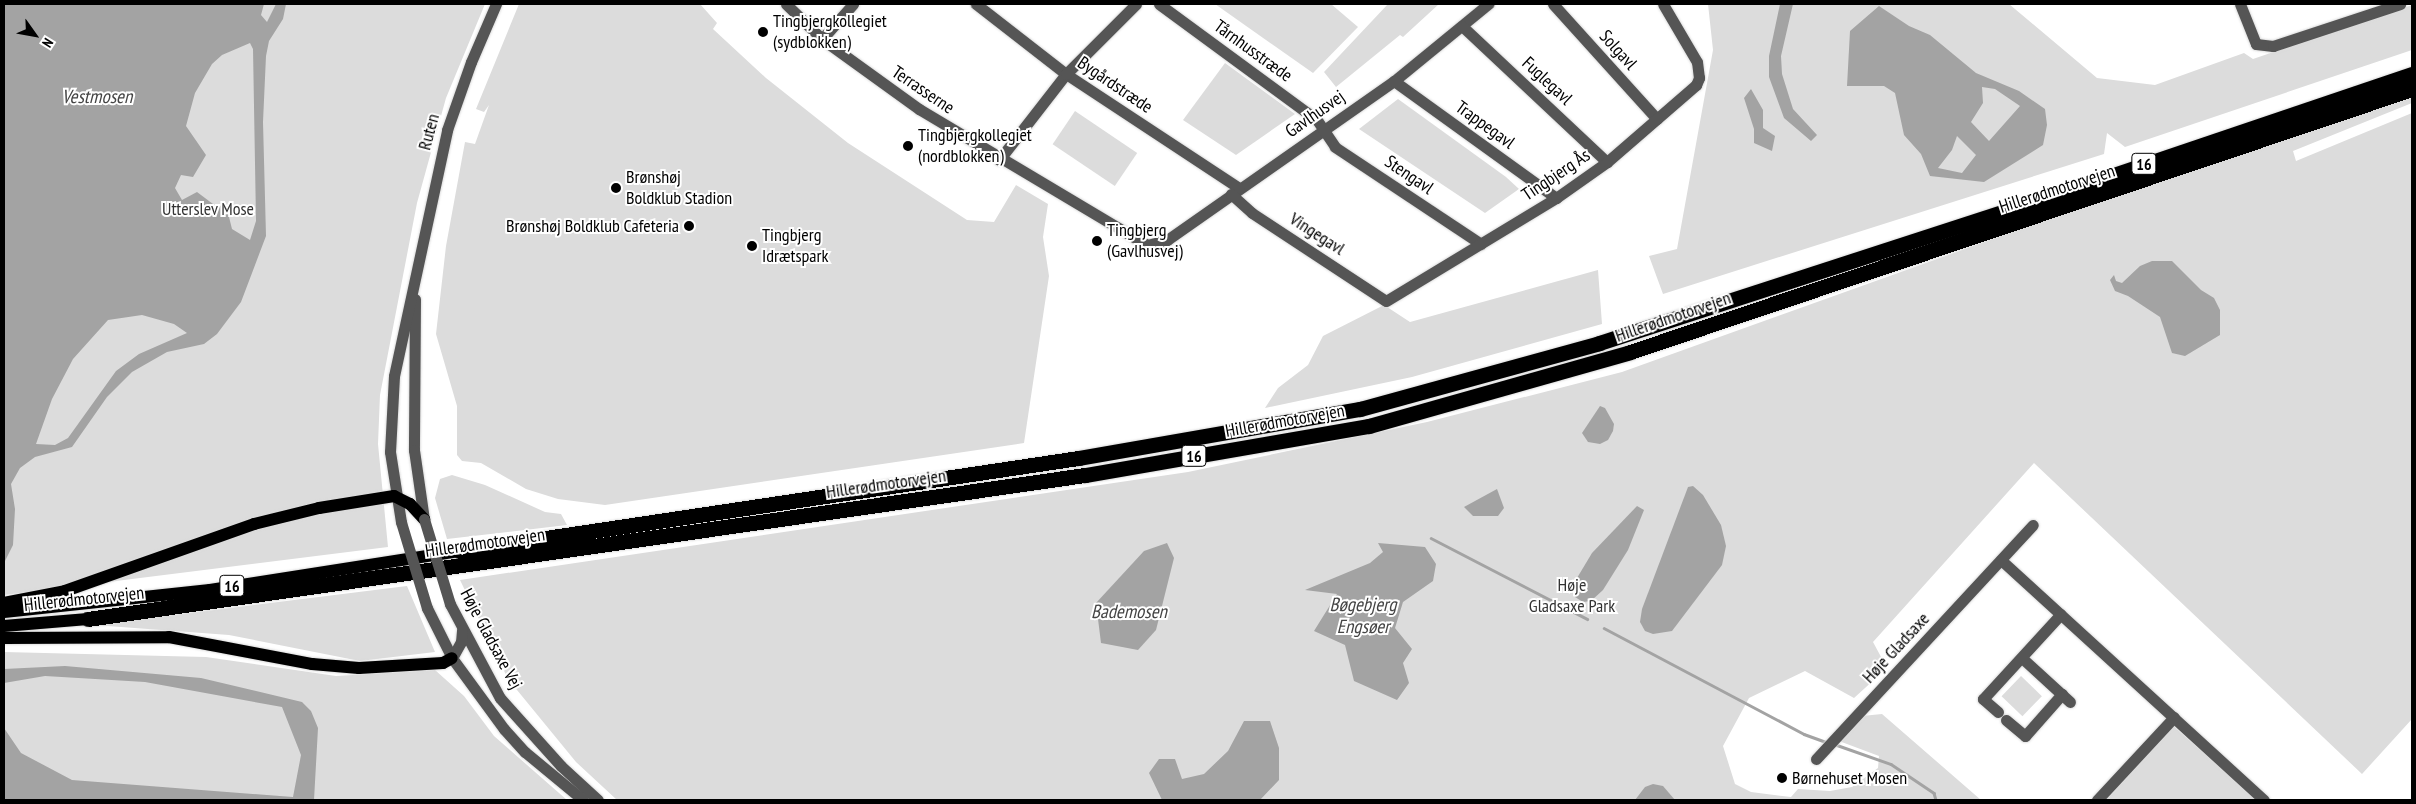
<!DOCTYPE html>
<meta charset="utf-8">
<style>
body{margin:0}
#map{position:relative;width:2416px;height:804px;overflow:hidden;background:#fff;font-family:"PT Sans Narrow",sans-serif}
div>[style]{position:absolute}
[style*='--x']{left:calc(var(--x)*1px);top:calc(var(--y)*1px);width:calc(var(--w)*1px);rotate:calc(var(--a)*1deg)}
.green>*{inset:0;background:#dcdcdc;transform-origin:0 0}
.water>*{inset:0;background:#a3a3a3}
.stream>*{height:2.5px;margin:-1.25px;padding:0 1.25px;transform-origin:1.25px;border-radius:1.25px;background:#a3a3a3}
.roads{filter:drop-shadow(0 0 1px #dbdbdb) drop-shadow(0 0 1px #dbdbdb)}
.minor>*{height:11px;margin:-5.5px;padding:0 5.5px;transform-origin:5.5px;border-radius:5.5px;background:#555}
.major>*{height:12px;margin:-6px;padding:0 6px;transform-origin:6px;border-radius:6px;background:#000}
.highway>*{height:15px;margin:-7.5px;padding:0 7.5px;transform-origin:7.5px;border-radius:7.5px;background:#000}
.minor-bridge>*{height:11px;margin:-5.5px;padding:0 5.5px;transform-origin:5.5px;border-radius:5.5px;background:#555}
.dots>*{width:14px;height:14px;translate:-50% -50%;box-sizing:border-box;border:2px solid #fff;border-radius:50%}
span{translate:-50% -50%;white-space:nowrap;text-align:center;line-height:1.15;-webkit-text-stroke:4px #fff;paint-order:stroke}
.shield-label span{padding:1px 4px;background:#fff;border:1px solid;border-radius:4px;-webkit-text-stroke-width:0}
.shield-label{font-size:16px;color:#000;font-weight:700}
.poi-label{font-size:18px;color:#000}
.left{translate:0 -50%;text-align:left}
.right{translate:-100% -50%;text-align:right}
.street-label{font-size:18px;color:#000}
.park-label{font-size:18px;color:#333}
.water-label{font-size:19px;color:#444;font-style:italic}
.frame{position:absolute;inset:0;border:5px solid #000;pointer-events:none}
.north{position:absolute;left:10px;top:10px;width:50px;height:50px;-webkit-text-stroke:4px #fff;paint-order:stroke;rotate:122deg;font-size:14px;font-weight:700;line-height:20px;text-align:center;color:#000}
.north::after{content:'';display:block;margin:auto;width:18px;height:22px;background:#000;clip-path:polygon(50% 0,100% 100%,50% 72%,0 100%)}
</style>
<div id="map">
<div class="green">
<i style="clip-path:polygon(4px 4px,485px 4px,446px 98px,417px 203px,380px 395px,378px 444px,388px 547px,4px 595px)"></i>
<i style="clip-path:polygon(519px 4px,700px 4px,717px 23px,713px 29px,766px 78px,848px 143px,967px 220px,994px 222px,1016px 185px,1048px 204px,1043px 237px,1049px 276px,1024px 443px,605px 505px,558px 499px,526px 489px,481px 463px,462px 461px,457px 455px,457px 406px,436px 334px,446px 246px,465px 142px,475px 144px,489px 105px,484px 112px,476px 109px)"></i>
<i style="clip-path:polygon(1215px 4px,1331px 4px,1358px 27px,1313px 73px)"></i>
<i style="clip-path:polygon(1388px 4px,1439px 4px,1403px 37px,1400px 35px,1336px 87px,1324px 72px)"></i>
<i style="clip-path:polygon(1708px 4px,2009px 4px,2097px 78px,2155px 85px,2244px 53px,2253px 59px,2412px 5px,2412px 50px,2125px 147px,2107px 133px,2104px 154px,1663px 294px,1649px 256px,1677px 249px,1713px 50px)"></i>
<i style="clip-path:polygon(1225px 63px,1295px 114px,1236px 155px,1183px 120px)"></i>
<i style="clip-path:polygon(2412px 98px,2412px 103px,2293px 151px,2296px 161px,2412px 113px,2412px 719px,2362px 774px,2034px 463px,1873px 642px,1887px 668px,1854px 698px,1805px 671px,1749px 698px,1723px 746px,1735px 784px,1751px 792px,1791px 797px,1798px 789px,1830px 791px,1852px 787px,1878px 768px,1879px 756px,1839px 741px,1862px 716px,1882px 714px,1981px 800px,617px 800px,576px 762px,508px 679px,460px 580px,1188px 472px,1427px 422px,1622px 372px,2202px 164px)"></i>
<i style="clip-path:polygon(1398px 99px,1506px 177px,1519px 189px,1485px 213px,1359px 129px)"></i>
<i style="left:1075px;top:111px;width:75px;height:40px;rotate:34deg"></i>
<i style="clip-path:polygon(1598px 270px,1602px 324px,1412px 377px,1265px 408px,1278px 388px,1308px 365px,1323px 336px,1384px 305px,1410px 322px)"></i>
<i style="clip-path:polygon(452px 475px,485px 485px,545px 512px,561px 514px,567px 525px,447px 539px,435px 498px,440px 479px)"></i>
<i style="clip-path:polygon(407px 586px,435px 652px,360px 661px,229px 635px,94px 625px)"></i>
<i style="clip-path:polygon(4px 652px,206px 657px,336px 676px,435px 670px,464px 696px,494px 736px,567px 800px,4px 800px)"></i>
<i style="left:2021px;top:676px;width:29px;height:28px;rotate:44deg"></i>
<i style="clip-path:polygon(2171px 724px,2257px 800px,2100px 800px)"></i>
</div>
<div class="water">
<i style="clip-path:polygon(evenodd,4px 4px,264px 4px,261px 15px,267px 22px,276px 4px,286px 4px,283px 19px,269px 41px,266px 56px,263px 122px,266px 236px,241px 302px,217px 334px,204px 344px,167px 352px,132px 372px,107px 397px,72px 447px,35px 457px,20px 468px,11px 484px,15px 509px,13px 545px,4px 563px,4px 4px,250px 43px,253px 49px,256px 221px,250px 240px,232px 229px,227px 209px,223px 205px,217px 207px,197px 192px,182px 200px,175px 188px,181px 175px,193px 177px,206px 155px,186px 126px,195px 93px,212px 64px,222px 55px,250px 43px,4px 4px,142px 315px,174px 324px,187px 333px,139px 354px,116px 371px,68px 438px,55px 445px,36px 444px,52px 399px,73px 359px,108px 320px,142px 315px)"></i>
<i style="clip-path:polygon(1780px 4px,1793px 4px,1781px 56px,1782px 74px,1793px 109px,1817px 135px,1811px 141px,1784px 118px,1769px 77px,1769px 56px)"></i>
<i style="clip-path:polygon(evenodd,1879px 6px,1909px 26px,1930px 35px,1976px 73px,2019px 91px,2045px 109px,2047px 125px,2043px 145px,1984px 182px,1930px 176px,1921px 154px,1904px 135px,1895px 93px,1884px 86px,1847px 86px,1850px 31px,1879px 6px,1982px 87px,1995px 89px,2020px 106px,1989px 141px,1971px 122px,1983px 103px,1982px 87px,1879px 6px,1957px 136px,1976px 155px,1962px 173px,1938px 168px,1952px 150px,1957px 136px)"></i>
<i style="clip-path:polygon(1751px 89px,1763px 110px,1763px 128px,1775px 136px,1772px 151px,1754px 143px,1754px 129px,1744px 98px)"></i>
<i style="clip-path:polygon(2152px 261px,2172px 261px,2201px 290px,2214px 298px,2220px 310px,2220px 335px,2185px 356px,2172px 353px,2160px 317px,2128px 296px,2115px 291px,2110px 280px,2114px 275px,2116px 281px,2122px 283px,2140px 266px)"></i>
<i style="clip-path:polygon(1600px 406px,1605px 408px,1614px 424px,1613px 431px,1608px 440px,1600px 444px,1588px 442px,1582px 433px)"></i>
<i style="clip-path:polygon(1693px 486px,1703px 495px,1721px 525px,1726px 546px,1722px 565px,1672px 631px,1653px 634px,1645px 631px,1640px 622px,1642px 609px,1688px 487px)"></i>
<i style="clip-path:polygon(1497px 489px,1504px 508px,1498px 516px,1473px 516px,1464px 507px)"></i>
<i style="clip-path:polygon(1637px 506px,1644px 510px,1628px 550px,1603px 590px,1591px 601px,1583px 602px,1575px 597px,1577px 578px,1592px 553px)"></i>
<i style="clip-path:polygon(1167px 543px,1174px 558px,1156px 630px,1138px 650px,1101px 643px,1096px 603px,1144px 551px)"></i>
<i style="clip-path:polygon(1378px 543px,1425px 547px,1436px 564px,1433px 581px,1403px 602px,1395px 628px,1412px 649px,1403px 663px,1409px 683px,1397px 700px,1354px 681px,1345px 645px,1314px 631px,1337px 594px,1305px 590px,1370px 563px,1383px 552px)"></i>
<i style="clip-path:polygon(65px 666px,201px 678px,302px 702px,311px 711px,318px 728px,314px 800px,4px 800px,4px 728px,21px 753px,72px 780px,293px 797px,301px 755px,282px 707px,145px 682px,45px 676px,4px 683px,4px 669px)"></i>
<i style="clip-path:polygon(1244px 721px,1270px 721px,1279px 748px,1279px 780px,1260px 800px,1162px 800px,1149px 773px,1159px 759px,1175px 759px,1182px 779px,1204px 774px,1228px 751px)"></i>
<i style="clip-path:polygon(1653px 784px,1663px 786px,1675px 800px,1635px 800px,1645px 787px)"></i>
</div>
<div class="stream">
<i style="--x:1431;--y:538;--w:176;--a:27.4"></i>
<i style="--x:1604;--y:628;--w:226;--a:27.9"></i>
<i style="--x:1804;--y:734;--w:23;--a:20"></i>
<i style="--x:1837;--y:745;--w:57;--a:19.4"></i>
<i style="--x:1891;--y:764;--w:52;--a:34"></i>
<i style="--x:1934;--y:793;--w:7;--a:74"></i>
</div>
<div class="roads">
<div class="minor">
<i style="--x:786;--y:4;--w:50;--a:44.2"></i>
<i style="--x:822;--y:39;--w:120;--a:35.8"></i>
<i style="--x:919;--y:109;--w:265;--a:30.8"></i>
<i style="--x:1147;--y:245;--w:21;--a:-14"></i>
<i style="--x:1167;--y:240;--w:277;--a:-35"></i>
<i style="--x:1394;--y:81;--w:122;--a:-39.3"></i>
<i style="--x:976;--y:4;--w:114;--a:37.9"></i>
<i style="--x:1066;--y:74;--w:207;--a:33.4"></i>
<i style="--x:1159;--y:4;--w:196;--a:36.3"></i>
<i style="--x:1317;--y:120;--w:32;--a:56"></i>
<i style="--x:1335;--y:147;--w:175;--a:33.6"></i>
<i style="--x:1553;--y:4;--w:155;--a:47.9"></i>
<i style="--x:2240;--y:4;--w:43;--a:68.2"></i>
<i style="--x:2256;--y:44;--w:17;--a:7"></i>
<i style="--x:2273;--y:46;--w:134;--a:-18.3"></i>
<i style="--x:1462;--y:26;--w:199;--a:43.2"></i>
<i style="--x:822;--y:39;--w:47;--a:-48.5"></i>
<i style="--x:1394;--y:81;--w:200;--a:35.8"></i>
<i style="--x:999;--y:160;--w:109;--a:-52.1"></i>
<i style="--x:1066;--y:74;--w:99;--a:-45"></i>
<i style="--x:1231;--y:194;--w:28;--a:42"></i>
<i style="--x:1252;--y:213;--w:160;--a:33.3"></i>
<i style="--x:1386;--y:301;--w:199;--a:-31.2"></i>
<i style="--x:1556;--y:198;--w:62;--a:-35.2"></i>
<i style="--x:1607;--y:162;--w:118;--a:-40.9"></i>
<i style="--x:1696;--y:85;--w:8;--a:-67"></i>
<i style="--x:1699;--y:78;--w:16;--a:-97"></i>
<i style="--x:1697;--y:62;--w:67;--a:-120.4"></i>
<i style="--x:415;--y:299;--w:151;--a:90.4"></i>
<i style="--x:414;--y:450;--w:70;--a:81.8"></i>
<i style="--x:401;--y:522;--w:71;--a:-98.9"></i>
<i style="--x:390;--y:452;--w:76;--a:-87"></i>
<i style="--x:394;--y:376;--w:252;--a:-77.8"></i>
<i style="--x:447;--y:130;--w:72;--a:-70.6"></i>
<i style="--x:471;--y:62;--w:63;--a:-66.7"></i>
<i style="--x:2001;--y:560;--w:356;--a:42.4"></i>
<i style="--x:450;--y:604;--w:106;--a:62"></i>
<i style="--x:500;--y:698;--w:91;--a:48.1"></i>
<i style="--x:561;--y:766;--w:50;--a:42.6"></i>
<i style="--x:427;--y:608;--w:56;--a:63.4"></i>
<i style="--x:452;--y:658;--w:88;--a:53.8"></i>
<i style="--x:504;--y:729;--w:31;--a:48"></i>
<i style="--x:525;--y:752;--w:75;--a:39.6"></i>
<i style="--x:452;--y:658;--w:18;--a:-61"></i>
<i style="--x:461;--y:642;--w:12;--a:-85"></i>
<i style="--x:2022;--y:658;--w:65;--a:42.5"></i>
<i style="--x:1998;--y:712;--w:20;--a:-139"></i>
<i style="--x:1983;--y:699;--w:115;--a:-47.5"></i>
<i style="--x:2006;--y:720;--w:25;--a:40"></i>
<i style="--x:2025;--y:736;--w:56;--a:-48.6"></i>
<i style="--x:1816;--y:759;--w:319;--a:-47.2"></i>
<i style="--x:2097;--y:800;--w:113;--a:-47.1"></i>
</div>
<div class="major">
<i style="--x:4;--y:603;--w:62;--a:-11.1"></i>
<i style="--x:65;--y:591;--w:201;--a:-19.5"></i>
<i style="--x:254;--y:524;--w:67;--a:-13.8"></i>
<i style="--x:319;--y:508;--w:76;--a:-9.1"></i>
<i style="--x:394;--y:496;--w:18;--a:27"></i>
<i style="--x:410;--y:504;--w:21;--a:47"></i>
<i style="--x:4;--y:612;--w:207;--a:-6.1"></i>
<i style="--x:210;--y:590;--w:252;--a:-8.9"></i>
<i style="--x:4;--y:626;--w:84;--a:-4.8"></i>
<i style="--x:4;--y:638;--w:165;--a:-0.3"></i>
<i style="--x:169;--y:637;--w:146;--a:10.7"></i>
<i style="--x:312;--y:664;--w:47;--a:4.9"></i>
<i style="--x:359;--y:668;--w:84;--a:-3.4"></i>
<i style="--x:443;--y:663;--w:10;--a:-29"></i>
</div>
<div class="highway">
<i style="--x:459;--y:551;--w:626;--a:-8.54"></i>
<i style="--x:1078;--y:458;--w:286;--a:-9.9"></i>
<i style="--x:1360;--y:409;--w:248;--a:-15.4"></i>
<i style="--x:1599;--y:343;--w:454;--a:-18"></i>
<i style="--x:2031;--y:203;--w:402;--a:-18.7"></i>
<i style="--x:88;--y:619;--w:1007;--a:-8.22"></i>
<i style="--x:1085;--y:475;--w:288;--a:-9.8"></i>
<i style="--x:1369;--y:426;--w:271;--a:-15.8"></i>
<i style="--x:1630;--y:352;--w:825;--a:-18.59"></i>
</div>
</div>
<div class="minor-bridge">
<i style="--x:424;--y:519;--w:89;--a:73"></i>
<i style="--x:401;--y:522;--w:90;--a:73.2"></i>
</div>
<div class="dots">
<i style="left:763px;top:32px;background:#000"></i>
<i style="left:908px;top:146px;background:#000"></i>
<i style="left:616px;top:188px;background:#000"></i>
<i style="left:689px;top:226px;background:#000"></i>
<i style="left:1097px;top:241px;background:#000"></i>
<i style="left:752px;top:246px;background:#000"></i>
<i style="left:1782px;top:778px;background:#000"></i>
</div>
<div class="shield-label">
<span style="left:2144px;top:164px">16</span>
<span style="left:1194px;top:456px">16</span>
<span style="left:232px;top:586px">16</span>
</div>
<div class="poi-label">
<span class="left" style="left:773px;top:32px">Tingbjergkollegiet<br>(sydblokken)</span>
<span class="left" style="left:918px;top:146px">Tingbjergkollegiet<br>(nordblokken)</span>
<span class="left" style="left:626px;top:188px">Brønshøj<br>Boldklub Stadion</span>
<span class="right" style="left:679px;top:226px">Brønshøj Boldklub Cafeteria</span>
<span class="left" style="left:1107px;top:241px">Tingbjerg<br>(Gavlhusvej)</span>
<span class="left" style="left:762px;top:246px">Tingbjerg<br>Idrætspark</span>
<span class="left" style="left:1792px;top:778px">Børnehuset Mosen</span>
</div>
<div class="street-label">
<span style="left:1618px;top:50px;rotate:48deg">Solgavl</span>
<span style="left:1253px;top:51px;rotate:36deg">Tårnhusstræde</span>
<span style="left:1547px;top:81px;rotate:43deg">Fuglegavl</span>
<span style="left:1115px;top:85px;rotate:34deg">Bygårdstræde</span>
<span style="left:923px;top:90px;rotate:34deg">Terrasserne</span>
<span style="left:1315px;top:114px;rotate:-35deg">Gavlhusvej</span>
<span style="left:1485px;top:125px;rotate:36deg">Trappegavl</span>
<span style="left:429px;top:132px;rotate:-75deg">Ruten</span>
<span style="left:1409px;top:175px;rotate:34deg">Stengavl</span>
<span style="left:1556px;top:175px;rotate:-34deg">Tingbjerg Ås</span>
<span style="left:2057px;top:189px;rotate:-18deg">Hillerødmotorvejen</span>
<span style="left:1317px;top:234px;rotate:33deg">Vingegavl</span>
<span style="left:1673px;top:317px;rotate:-19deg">Hillerødmotorvejen</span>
<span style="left:1285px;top:421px;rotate:-10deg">Hillerødmotorvejen</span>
<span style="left:886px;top:484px;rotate:-8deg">Hillerødmotorvejen</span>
<span style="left:485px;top:543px;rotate:-8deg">Hillerødmotorvejen</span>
<span style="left:84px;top:599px;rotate:-6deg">Hillerødmotorvejen</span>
<span style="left:491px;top:639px;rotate:62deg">Høje Gladsaxe Vej</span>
<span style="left:1896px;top:648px;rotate:-47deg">Høje Gladsaxe</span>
</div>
<div class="park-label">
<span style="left:208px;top:209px">Utterslev Mose</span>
<span style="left:1572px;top:596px">Høje<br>Gladsaxe Park</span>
</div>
<div class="water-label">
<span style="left:97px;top:97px">Vestmosen</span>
<span style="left:1363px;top:616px">Bøgebjerg<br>Engsøer</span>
<span style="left:1129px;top:612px">Bademosen</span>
</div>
<div class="frame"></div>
<div class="north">N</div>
</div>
